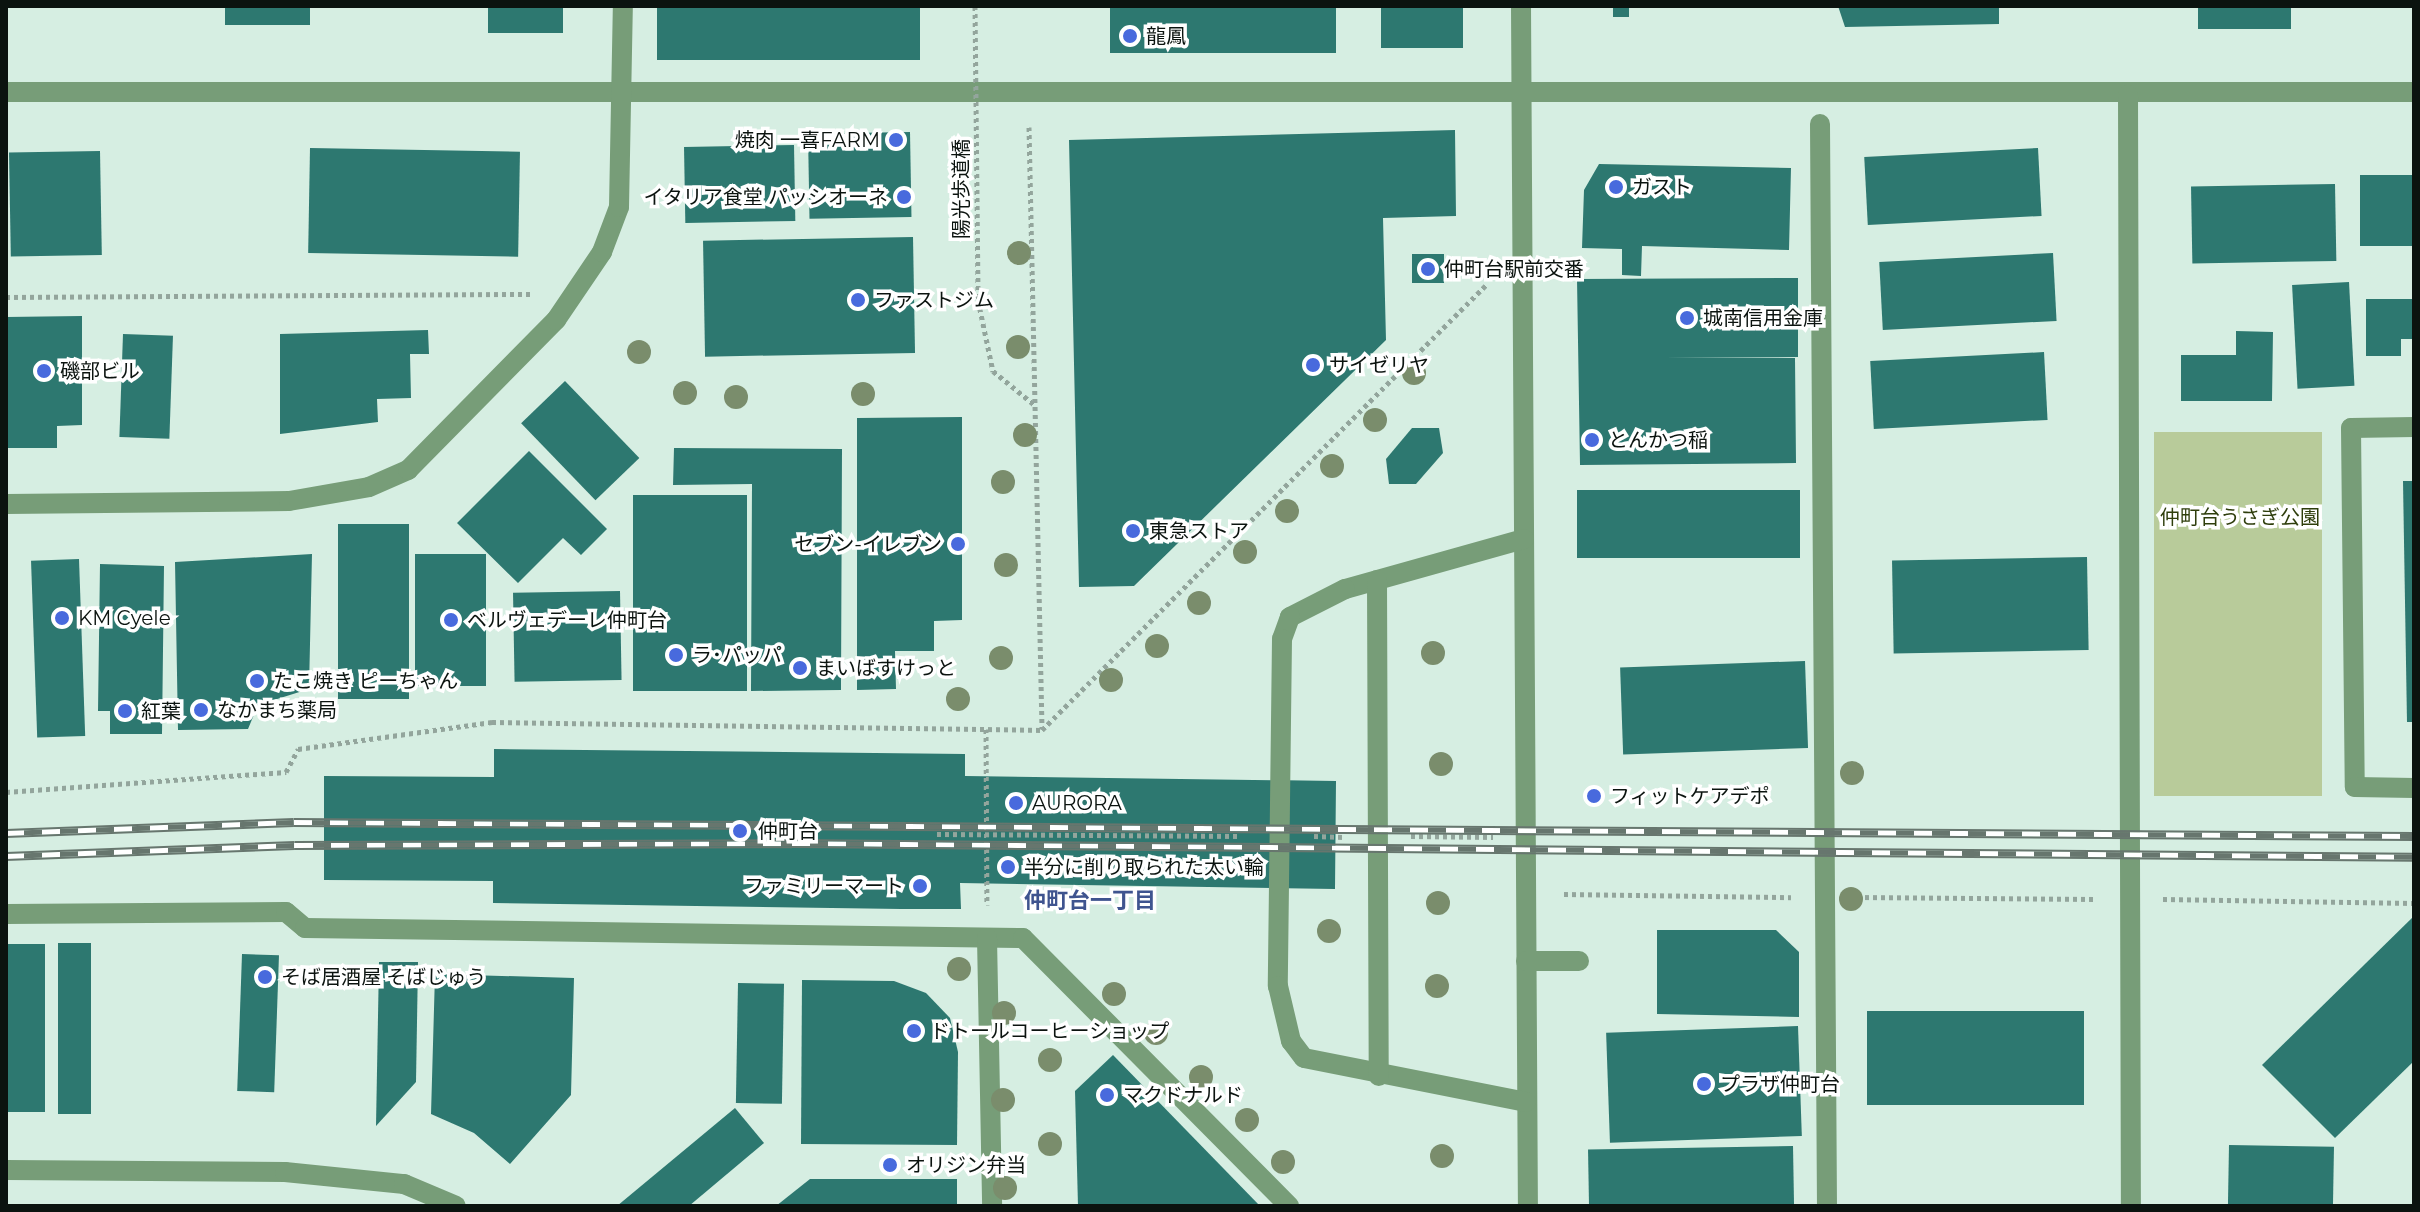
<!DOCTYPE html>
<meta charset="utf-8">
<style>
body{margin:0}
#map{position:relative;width:2420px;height:1212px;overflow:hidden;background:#d6eee2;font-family:Montserrat,"Noto Sans JP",sans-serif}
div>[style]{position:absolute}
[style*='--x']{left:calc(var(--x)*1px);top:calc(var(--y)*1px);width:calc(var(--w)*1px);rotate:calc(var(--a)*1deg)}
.green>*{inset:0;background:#b8cb9a;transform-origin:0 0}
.building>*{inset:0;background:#2d7870;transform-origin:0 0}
.path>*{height:5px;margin-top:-2.5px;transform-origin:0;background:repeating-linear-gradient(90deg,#93a59c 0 4px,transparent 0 8px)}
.minor>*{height:20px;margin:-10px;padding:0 10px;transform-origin:10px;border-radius:10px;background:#779d78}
.rail>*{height:9px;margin-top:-4.5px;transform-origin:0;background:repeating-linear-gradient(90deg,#fff 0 18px,#67766e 0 36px);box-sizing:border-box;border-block:2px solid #67766e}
.path-bridge>*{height:5px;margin-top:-2.5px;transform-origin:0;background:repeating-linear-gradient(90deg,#93a59c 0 4px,transparent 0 8px)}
.trees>*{width:24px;height:24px;margin:-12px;border-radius:50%;background:#7a8d6c}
.dots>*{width:22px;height:22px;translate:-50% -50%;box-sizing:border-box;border:4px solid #fff;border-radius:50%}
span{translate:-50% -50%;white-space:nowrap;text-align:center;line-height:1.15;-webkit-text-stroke:7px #fff;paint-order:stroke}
.poi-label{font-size:20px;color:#0b130f}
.left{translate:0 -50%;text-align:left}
.right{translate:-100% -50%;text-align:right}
.street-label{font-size:20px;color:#0b130f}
.park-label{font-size:20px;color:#2f3e0c}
.neighbourhood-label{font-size:22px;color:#3f548f;font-weight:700}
.frame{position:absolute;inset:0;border:8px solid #0b130f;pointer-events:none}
</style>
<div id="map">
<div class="green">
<i style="left:2154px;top:432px;width:168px;height:364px"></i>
</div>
<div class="building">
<i style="left:225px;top:6px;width:85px;height:19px"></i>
<i style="left:488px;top:6px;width:75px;height:27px"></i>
<i style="left:657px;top:6px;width:263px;height:54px"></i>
<i style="left:1110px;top:6px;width:226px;height:47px"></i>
<i style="left:1381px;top:6px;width:82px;height:42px"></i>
<i style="left:1613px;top:6px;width:16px;height:11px"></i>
<i style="clip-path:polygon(1838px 6px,1999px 6px,1999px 24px,1845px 27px)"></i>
<i style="left:2198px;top:6px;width:93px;height:23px"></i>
<i style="clip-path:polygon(1455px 130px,1456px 216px,1383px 218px,1386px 340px,1134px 586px,1079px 587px,1069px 140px)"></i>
<i style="left:910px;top:132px;width:85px;height:102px;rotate:89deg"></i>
<i style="left:794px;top:145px;width:76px;height:110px;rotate:89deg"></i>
<i style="left:310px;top:148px;width:210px;height:105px;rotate:1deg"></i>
<i style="left:2038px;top:148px;width:68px;height:174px;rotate:87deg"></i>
<i style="left:100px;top:151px;width:104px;height:91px;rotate:89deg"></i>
<i style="clip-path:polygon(1599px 164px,1791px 168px,1789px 250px,1642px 246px,1641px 276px,1622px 275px,1622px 249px,1582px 248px,1584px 190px)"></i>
<i style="left:2360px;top:175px;width:54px;height:71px"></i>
<i style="left:2335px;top:184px;width:77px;height:144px;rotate:89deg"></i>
<i style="left:913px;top:237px;width:116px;height:210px;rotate:89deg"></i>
<i style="left:2053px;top:253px;width:68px;height:174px;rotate:87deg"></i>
<i style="left:1444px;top:254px;width:29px;height:32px;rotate:90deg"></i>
<i style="clip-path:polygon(1798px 278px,1798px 357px,1664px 358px,1795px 358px,1796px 463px,1580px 465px,1577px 279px)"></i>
<i style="left:2349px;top:282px;width:104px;height:57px;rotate:87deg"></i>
<i style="clip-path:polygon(2366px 299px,2414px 299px,2414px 339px,2401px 339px,2401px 356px,2366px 356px)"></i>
<i style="clip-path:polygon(82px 316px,82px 425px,57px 426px,57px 448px,6px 448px,6px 317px)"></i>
<i style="clip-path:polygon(428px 330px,429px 354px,410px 354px,411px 398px,377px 399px,378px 422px,280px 434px,280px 334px)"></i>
<i style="clip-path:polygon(2236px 331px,2273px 332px,2272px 401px,2181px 401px,2181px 355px,2236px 355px)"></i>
<i style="left:123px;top:334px;width:50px;height:103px;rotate:2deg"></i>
<i style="left:2044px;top:352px;width:68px;height:174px;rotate:87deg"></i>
<i style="left:565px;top:381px;width:107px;height:61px;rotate:46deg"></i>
<i style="clip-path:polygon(962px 417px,962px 620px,934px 621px,934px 651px,895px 651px,896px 689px,857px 690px,857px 418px)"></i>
<i style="clip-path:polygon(1412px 428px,1439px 428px,1443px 453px,1416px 484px,1389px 484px,1386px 459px)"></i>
<i style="clip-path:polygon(674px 448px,842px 449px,841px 690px,751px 691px,752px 484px,673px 485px)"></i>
<i style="clip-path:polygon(529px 451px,607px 529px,581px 555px,563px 538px,518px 583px,457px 523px)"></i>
<i style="clip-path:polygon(2403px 481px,2414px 481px,2414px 722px,2407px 722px)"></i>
<i style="left:1800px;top:490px;width:68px;height:223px;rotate:90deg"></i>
<i style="left:633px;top:495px;width:114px;height:196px"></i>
<i style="left:409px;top:524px;width:175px;height:71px;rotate:90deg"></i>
<i style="clip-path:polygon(312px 554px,309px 689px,258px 705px,248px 729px,178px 730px,175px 562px)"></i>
<i style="left:486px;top:554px;width:132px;height:71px;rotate:90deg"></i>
<i style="left:2087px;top:557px;width:93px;height:195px;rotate:89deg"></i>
<i style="left:79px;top:559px;width:177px;height:48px;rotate:88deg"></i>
<i style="clip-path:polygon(100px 564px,164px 566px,162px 734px,110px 734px,110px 711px,98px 711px)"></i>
<i style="left:620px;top:591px;width:89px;height:107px;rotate:89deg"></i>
<i style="left:1805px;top:661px;width:87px;height:185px;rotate:88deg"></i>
<i style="clip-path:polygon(494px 749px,965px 754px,965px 776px,1336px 781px,1335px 889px,960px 883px,961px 909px,901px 909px,493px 903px,493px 881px,324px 880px,324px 776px,494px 777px)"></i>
<i style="clip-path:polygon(2414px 916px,2414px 1061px,2335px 1138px,2262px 1065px)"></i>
<i style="clip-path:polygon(1657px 930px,1776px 930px,1799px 952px,1799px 1017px,1657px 1014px)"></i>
<i style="left:58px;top:943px;width:33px;height:171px"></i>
<i style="left:6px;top:944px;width:39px;height:168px"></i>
<i style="left:242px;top:954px;width:37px;height:137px;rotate:2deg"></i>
<i style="clip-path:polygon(379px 962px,418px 962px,416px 1082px,376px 1126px)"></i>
<i style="clip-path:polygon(435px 974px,574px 978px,571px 1095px,510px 1164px,474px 1133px,431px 1114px)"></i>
<i style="clip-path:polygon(802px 980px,894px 981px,926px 993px,950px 1018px,958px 1052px,957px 1145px,801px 1144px)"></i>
<i style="left:738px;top:983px;width:46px;height:120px;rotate:1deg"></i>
<i style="left:1867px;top:1011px;width:217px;height:94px"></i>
<i style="left:1798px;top:1026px;width:110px;height:192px;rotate:88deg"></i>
<i style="clip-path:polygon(1113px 1055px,1260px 1206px,1078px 1206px,1075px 1091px)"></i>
<i style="clip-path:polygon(735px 1108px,764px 1143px,689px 1206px,617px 1206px)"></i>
<i style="left:2229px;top:1145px;width:105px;height:61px;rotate:1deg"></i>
<i style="left:1793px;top:1146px;width:60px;height:205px;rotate:89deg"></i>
<i style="clip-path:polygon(810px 1179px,957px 1179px,957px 1206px,776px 1206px)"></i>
</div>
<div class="path">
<i style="--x:1029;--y:127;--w:602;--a:88.76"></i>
<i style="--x:6;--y:297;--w:528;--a:-0.33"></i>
<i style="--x:993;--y:371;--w:55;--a:39.1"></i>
<i style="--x:986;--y:729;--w:176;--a:89.7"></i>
<i style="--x:6;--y:792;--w:281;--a:-4.1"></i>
<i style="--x:286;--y:772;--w:26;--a:-62"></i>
<i style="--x:298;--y:749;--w:196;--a:-7.9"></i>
<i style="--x:492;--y:722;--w:550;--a:0.83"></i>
<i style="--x:1042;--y:730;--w:630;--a:-45.06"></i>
<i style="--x:937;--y:834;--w:303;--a:0.4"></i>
<i style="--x:1314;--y:836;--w:30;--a:2"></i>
<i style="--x:1411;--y:836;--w:82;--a:0.7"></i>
<i style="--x:1564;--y:894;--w:227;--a:0.8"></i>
<i style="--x:1857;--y:897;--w:238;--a:0.5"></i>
<i style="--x:2163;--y:899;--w:251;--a:0.9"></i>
</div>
<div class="minor">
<i style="--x:1521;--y:6;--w:1200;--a:89.67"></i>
<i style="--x:6;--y:92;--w:2408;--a:0"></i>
<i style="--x:2128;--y:95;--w:1111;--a:89.85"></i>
<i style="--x:1820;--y:124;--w:1082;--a:89.63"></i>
<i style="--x:2414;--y:427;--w:63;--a:179.1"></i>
<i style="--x:2351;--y:428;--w:359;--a:89.4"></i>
<i style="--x:2355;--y:787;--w:59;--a:1"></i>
<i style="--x:6;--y:504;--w:283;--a:-0.6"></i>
<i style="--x:289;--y:501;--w:81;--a:-9.9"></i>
<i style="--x:369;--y:487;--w:43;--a:-23.6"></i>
<i style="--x:408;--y:470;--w:211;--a:-45.4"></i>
<i style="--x:556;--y:320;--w:82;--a:-55.9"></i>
<i style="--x:602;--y:252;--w:48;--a:-69.3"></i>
<i style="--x:619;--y:207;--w:201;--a:-88.9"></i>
<i style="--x:1524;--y:539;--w:186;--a:164.4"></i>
<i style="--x:1345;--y:589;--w:62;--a:153"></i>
<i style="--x:1290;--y:617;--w:23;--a:110"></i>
<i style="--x:1282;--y:639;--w:347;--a:90.7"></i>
<i style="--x:1278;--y:986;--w:57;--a:76.7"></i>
<i style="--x:1291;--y:1041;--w:21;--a:53"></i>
<i style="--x:1304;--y:1058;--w:226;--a:11.2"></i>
<i style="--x:1377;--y:580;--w:496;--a:89.8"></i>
<i style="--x:6;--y:914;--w:280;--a:-0.4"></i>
<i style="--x:286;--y:912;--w:25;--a:40"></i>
<i style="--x:305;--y:928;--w:718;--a:0.8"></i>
<i style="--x:1023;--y:938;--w:378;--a:45.2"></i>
<i style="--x:987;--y:938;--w:268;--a:88.9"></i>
<i style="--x:1526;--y:961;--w:53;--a:0"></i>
<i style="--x:6;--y:1170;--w:279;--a:0.4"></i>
<i style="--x:285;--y:1172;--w:120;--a:5.8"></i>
<i style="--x:404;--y:1184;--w:56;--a:22.9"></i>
</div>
<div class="rail">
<i style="--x:6;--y:833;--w:288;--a:-2.2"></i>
<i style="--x:294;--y:822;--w:2120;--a:0.38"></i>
<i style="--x:6;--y:856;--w:289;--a:-2.2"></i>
<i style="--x:295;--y:845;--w:497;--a:-0.2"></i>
<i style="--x:792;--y:843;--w:1622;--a:0.49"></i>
</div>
<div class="path-bridge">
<i style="--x:975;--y:6;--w:294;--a:89.4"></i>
<i style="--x:978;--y:300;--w:73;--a:78.1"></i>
</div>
<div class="trees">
<i style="left:1019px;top:253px"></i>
<i style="left:1018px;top:347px"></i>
<i style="left:639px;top:352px"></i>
<i style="left:1414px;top:373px"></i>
<i style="left:685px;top:393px"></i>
<i style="left:863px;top:394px"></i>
<i style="left:736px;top:397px"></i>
<i style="left:1375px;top:420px"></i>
<i style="left:1025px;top:435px"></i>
<i style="left:1332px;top:466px"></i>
<i style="left:1003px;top:482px"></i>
<i style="left:1287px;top:511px"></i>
<i style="left:1245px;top:552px"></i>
<i style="left:1006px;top:565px"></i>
<i style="left:1199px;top:603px"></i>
<i style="left:1157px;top:646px"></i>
<i style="left:1433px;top:653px"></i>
<i style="left:1001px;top:658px"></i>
<i style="left:1111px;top:680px"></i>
<i style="left:958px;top:699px"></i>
<i style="left:1441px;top:764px"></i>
<i style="left:1852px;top:773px"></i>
<i style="left:1851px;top:899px"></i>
<i style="left:1438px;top:903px"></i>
<i style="left:1329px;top:931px"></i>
<i style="left:959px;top:969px"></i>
<i style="left:1437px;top:986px"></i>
<i style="left:1114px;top:994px"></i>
<i style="left:1004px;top:1013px"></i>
<i style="left:1156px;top:1033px"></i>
<i style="left:1050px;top:1060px"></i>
<i style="left:1201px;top:1077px"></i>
<i style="left:1003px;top:1100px"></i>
<i style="left:1247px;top:1120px"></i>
<i style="left:1050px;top:1144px"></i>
<i style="left:1442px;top:1156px"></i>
<i style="left:1283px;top:1162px"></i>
<i style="left:1005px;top:1188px"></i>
</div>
<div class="dots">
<i style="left:1130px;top:36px;background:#486add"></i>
<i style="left:896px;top:140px;background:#486add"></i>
<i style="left:1616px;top:187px;background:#486add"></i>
<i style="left:904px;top:197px;background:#486add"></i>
<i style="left:1428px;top:269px;background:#486add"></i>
<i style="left:858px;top:300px;background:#486add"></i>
<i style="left:1687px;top:318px;background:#486add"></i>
<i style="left:1313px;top:365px;background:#486add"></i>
<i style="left:44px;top:371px;background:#486add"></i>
<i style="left:1592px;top:440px;background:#486add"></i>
<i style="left:1133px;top:531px;background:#486add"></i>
<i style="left:958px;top:544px;background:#486add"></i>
<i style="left:62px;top:618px;background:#486add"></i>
<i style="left:451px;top:620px;background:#486add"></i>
<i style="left:676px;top:655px;background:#486add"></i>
<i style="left:800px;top:668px;background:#486add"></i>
<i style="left:257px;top:681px;background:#486add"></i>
<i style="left:201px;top:710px;background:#486add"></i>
<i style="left:125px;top:711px;background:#486add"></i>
<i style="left:1594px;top:796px;background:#486add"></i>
<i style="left:1016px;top:803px;background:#486add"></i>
<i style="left:740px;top:831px;background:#486add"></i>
<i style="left:1008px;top:867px;background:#486add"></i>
<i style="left:920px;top:886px;background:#486add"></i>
<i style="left:265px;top:977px;background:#486add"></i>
<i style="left:914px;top:1031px;background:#486add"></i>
<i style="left:1704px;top:1084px;background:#486add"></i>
<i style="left:1107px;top:1095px;background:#486add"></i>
<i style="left:890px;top:1165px;background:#486add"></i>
</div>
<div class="poi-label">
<span class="left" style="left:1146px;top:36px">龍鳳</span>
<span class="right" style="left:880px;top:140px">焼肉 一喜FARM</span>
<span class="left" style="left:1632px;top:187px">ガスト</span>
<span class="right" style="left:888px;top:197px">イタリア食堂 パッシオーネ</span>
<span class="left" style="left:1444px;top:269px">仲町台駅前交番</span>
<span class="left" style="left:874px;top:300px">ファストジム</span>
<span class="left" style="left:1703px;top:318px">城南信用金庫</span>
<span class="left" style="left:1329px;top:365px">サイゼリヤ</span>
<span class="left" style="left:60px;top:371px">磯部ビル</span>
<span class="left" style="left:1608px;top:440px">とんかつ稲</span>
<span class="left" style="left:1149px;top:531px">東急ストア</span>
<span class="right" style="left:942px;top:544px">セブン-イレブン</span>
<span class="left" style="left:78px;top:618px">KM Cyele</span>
<span class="left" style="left:467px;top:620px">ベルヴェデーレ仲町台</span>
<span class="left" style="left:692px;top:655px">ラ･パッパ</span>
<span class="left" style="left:816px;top:668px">まいばすけっと</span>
<span class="left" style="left:273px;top:681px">たこ焼き ピーちゃん</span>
<span class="left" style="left:217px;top:710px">なかまち薬局</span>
<span class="left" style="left:141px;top:711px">紅葉</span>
<span class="left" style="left:1610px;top:796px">フィットケアデポ</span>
<span class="left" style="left:1032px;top:803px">AURORA</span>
<span class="left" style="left:758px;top:831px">仲町台</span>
<span class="left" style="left:1024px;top:867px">半分に削り取られた太い輪</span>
<span class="right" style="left:904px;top:886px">ファミリーマート</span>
<span class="left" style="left:281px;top:977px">そば居酒屋 そばじゅう</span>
<span class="left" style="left:930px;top:1031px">ドトールコーヒーショップ</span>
<span class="left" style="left:1720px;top:1084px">プラザ仲町台</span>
<span class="left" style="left:1123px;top:1095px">マクドナルド</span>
<span class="left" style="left:906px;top:1165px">オリジン弁当</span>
</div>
<div class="street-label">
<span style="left:961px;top:189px;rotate:-90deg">陽光歩道橋</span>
</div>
<div class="park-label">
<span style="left:2240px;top:517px">仲町台うさぎ公園</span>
</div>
<div class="neighbourhood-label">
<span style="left:1090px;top:901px">仲町台一丁目</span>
</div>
<div class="frame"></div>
</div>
